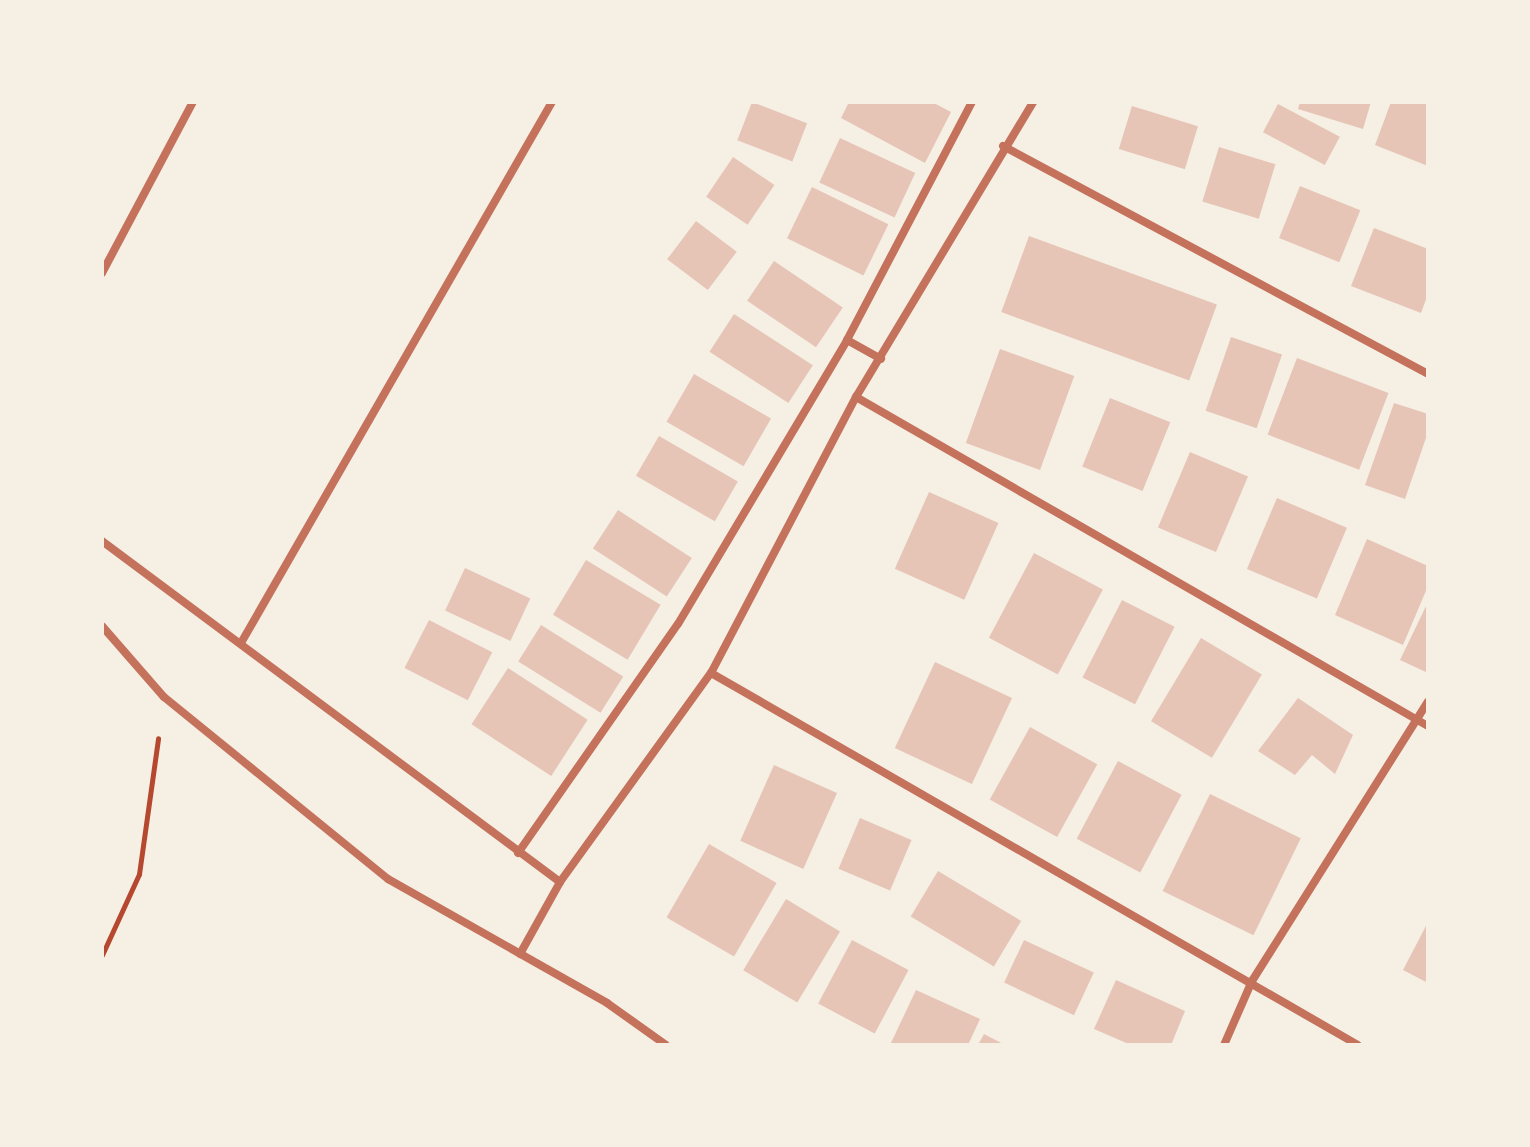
<!DOCTYPE html>
<style>
body{margin:0}
#map{position:relative;width:1530px;height:1147px;overflow:hidden;background:#f6efe4;font-family:"IBM Plex Sans",sans-serif}
div>[style]{position:absolute}
[style*='--x']{left:calc(var(--x)*1px);top:calc(var(--y)*1px);width:calc(var(--w)*1px);rotate:calc(var(--a)*1deg)}
.building>*{inset:0;background:#e6c5b7;transform-origin:0 0}
.path>*{height:5px;margin:-2.5px;padding:0 2.5px;transform-origin:2.5px;border-radius:2.5px;background:#b5482f}
.minor>*{height:8px;margin:-4px;padding:0 4px;transform-origin:4px;border-radius:4px;background:#c5725c}
span{translate:-50% -50%;white-space:nowrap;text-align:center;line-height:1.15;-webkit-text-stroke:7px #f6efe4;paint-order:stroke}
.frame{position:absolute;inset:0;border:104px solid #f6efe4;pointer-events:none}
</style>
<div id="map">
<div class="building">
<i style="left:752px;top:102px;width:59px;height:41px;rotate:21deg"></i>
<i style="clip-path:polygon(849px 102px,932px 102px,951px 112px,925px 163px,841px 118px)"></i>
<i style="clip-path:polygon(1300px 102px,1371px 102px,1363px 129px,1298px 109px)"></i>
<i style="clip-path:polygon(1391px 102px,1428px 102px,1428px 166px,1375px 145px)"></i>
<i style="left:1278px;top:104px;width:70px;height:32px;rotate:28deg"></i>
<i style="left:1132px;top:106px;width:69px;height:45px;rotate:17deg"></i>
<i style="left:840px;top:138px;width:83px;height:49px;rotate:25deg"></i>
<i style="left:1219px;top:147px;width:59px;height:57px;rotate:17deg"></i>
<i style="left:733px;top:157px;width:50px;height:48px;rotate:34deg"></i>
<i style="left:1300px;top:186px;width:65px;height:56px;rotate:22deg"></i>
<i style="left:812px;top:187px;width:85px;height:57px;rotate:26deg"></i>
<i style="left:696px;top:221px;width:51px;height:48px;rotate:37deg"></i>
<i style="clip-path:polygon(1374px 228px,1428px 249px,1428px 294px,1421px 313px,1351px 286px)"></i>
<i style="left:1029px;top:236px;width:200px;height:81px;rotate:20deg"></i>
<i style="left:774px;top:261px;width:83px;height:48px;rotate:34deg"></i>
<i style="left:734px;top:314px;width:94px;height:45px;rotate:33deg"></i>
<i style="left:1231px;top:337px;width:54px;height:78px;rotate:19deg"></i>
<i style="left:1000px;top:349px;width:79px;height:100px;rotate:20deg"></i>
<i style="left:1297px;top:358px;width:98px;height:82px;rotate:21deg"></i>
<i style="left:694px;top:374px;width:89px;height:55px;rotate:30deg"></i>
<i style="left:1110px;top:398px;width:65px;height:74px;rotate:22deg"></i>
<i style="clip-path:polygon(1394px 403px,1428px 414px,1428px 432px,1405px 499px,1365px 485px)"></i>
<i style="left:659px;top:436px;width:91px;height:46px;rotate:30deg"></i>
<i style="left:1190px;top:452px;width:63px;height:82px;rotate:23deg"></i>
<i style="left:929px;top:492px;width:76px;height:84px;rotate:24deg"></i>
<i style="left:1277px;top:498px;width:76px;height:77px;rotate:23deg"></i>
<i style="left:618px;top:510px;width:88px;height:46px;rotate:33deg"></i>
<i style="clip-path:polygon(1367px 539px,1428px 566px,1428px 586px,1403px 645px,1335px 615px)"></i>
<i style="left:1034px;top:553px;width:78px;height:96px;rotate:28deg"></i>
<i style="left:586px;top:560px;width:87px;height:64px;rotate:31deg"></i>
<i style="left:465px;top:568px;width:72px;height:47px;rotate:25deg"></i>
<i style="left:1122px;top:600px;width:59px;height:87px;rotate:27deg"></i>
<i style="clip-path:polygon(1428px 602px,1428px 673px,1400px 660px)"></i>
<i style="left:429px;top:620px;width:71px;height:54px;rotate:27deg"></i>
<i style="left:541px;top:625px;width:97px;height:43px;rotate:32deg"></i>
<i style="left:1201px;top:638px;width:71px;height:97px;rotate:31deg"></i>
<i style="left:935px;top:662px;width:85px;height:95px;rotate:25deg"></i>
<i style="left:508px;top:668px;width:95px;height:67px;rotate:33deg"></i>
<i style="clip-path:polygon(1298px 698px,1353px 735px,1335px 774px,1312px 755px,1295px 775px,1258px 751px)"></i>
<i style="left:1030px;top:727px;width:77px;height:83px;rotate:29deg"></i>
<i style="left:1118px;top:761px;width:72px;height:88px;rotate:28deg"></i>
<i style="left:774px;top:765px;width:69px;height:83px;rotate:24deg"></i>
<i style="left:1210px;top:794px;width:101px;height:108px;rotate:26deg"></i>
<i style="left:860px;top:818px;width:56px;height:55px;rotate:23deg"></i>
<i style="left:709px;top:844px;width:78px;height:85px;rotate:30deg"></i>
<i style="left:938px;top:871px;width:97px;height:53px;rotate:31deg"></i>
<i style="left:786px;top:899px;width:63px;height:83px;rotate:31deg"></i>
<i style="clip-path:polygon(1428px 922px,1428px 983px,1403px 970px)"></i>
<i style="left:852px;top:940px;width:64px;height:72px;rotate:28deg"></i>
<i style="left:1024px;top:940px;width:77px;height:47px;rotate:25deg"></i>
<i style="clip-path:polygon(1116px 980px,1185px 1011px,1171px 1045px,1131px 1045px,1094px 1029px)"></i>
<i style="clip-path:polygon(916px 990px,980px 1019px,968px 1045px,890px 1045px)"></i>
<i style="clip-path:polygon(984px 1034px,1005px 1045px,978px 1045px)"></i>
</div>
<div class="path">
<i style="--x:102;--y:955;--w:89;--a:-65.4"></i>
<i style="--x:139;--y:874;--w:137;--a:-82"></i>
</div>
<div class="minor">
<i style="--x:1003;--y:146;--w:482;--a:28.2"></i>
<i style="--x:102;--y:273;--w:194;--a:-62"></i>
<i style="--x:847;--y:340;--w:39;--a:29"></i>
<i style="--x:856;--y:397;--w:660;--a:29.91"></i>
<i style="--x:102;--y:541;--w:571;--a:36.67"></i>
<i style="--x:102;--y:626;--w:94;--a:48.9"></i>
<i style="--x:164;--y:697;--w:289;--a:39.1"></i>
<i style="--x:388;--y:879;--w:252;--a:29.5"></i>
<i style="--x:607;--y:1003;--w:72;--a:35.4"></i>
<i style="--x:241;--y:643;--w:624;--a:-60.11"></i>
<i style="--x:711;--y:673;--w:746;--a:29.9"></i>
<i style="--x:518;--y:853;--w:279;--a:-55.1"></i>
<i style="--x:678;--y:624;--w:330;--a:-59.2"></i>
<i style="--x:847;--y:340;--w:269;--a:-62.3"></i>
<i style="--x:520;--y:954;--w:82;--a:-60.9"></i>
<i style="--x:560;--y:882;--w:258;--a:-54.2"></i>
<i style="--x:711;--y:673;--w:312;--a:-62.3"></i>
<i style="--x:856;--y:397;--w:344;--a:-59"></i>
<i style="--x:1224;--y:1045;--w:70;--a:-66.4"></i>
<i style="--x:1252;--y:981;--w:330;--a:-57.8"></i>
</div>
<div class="frame"></div>
</div>
